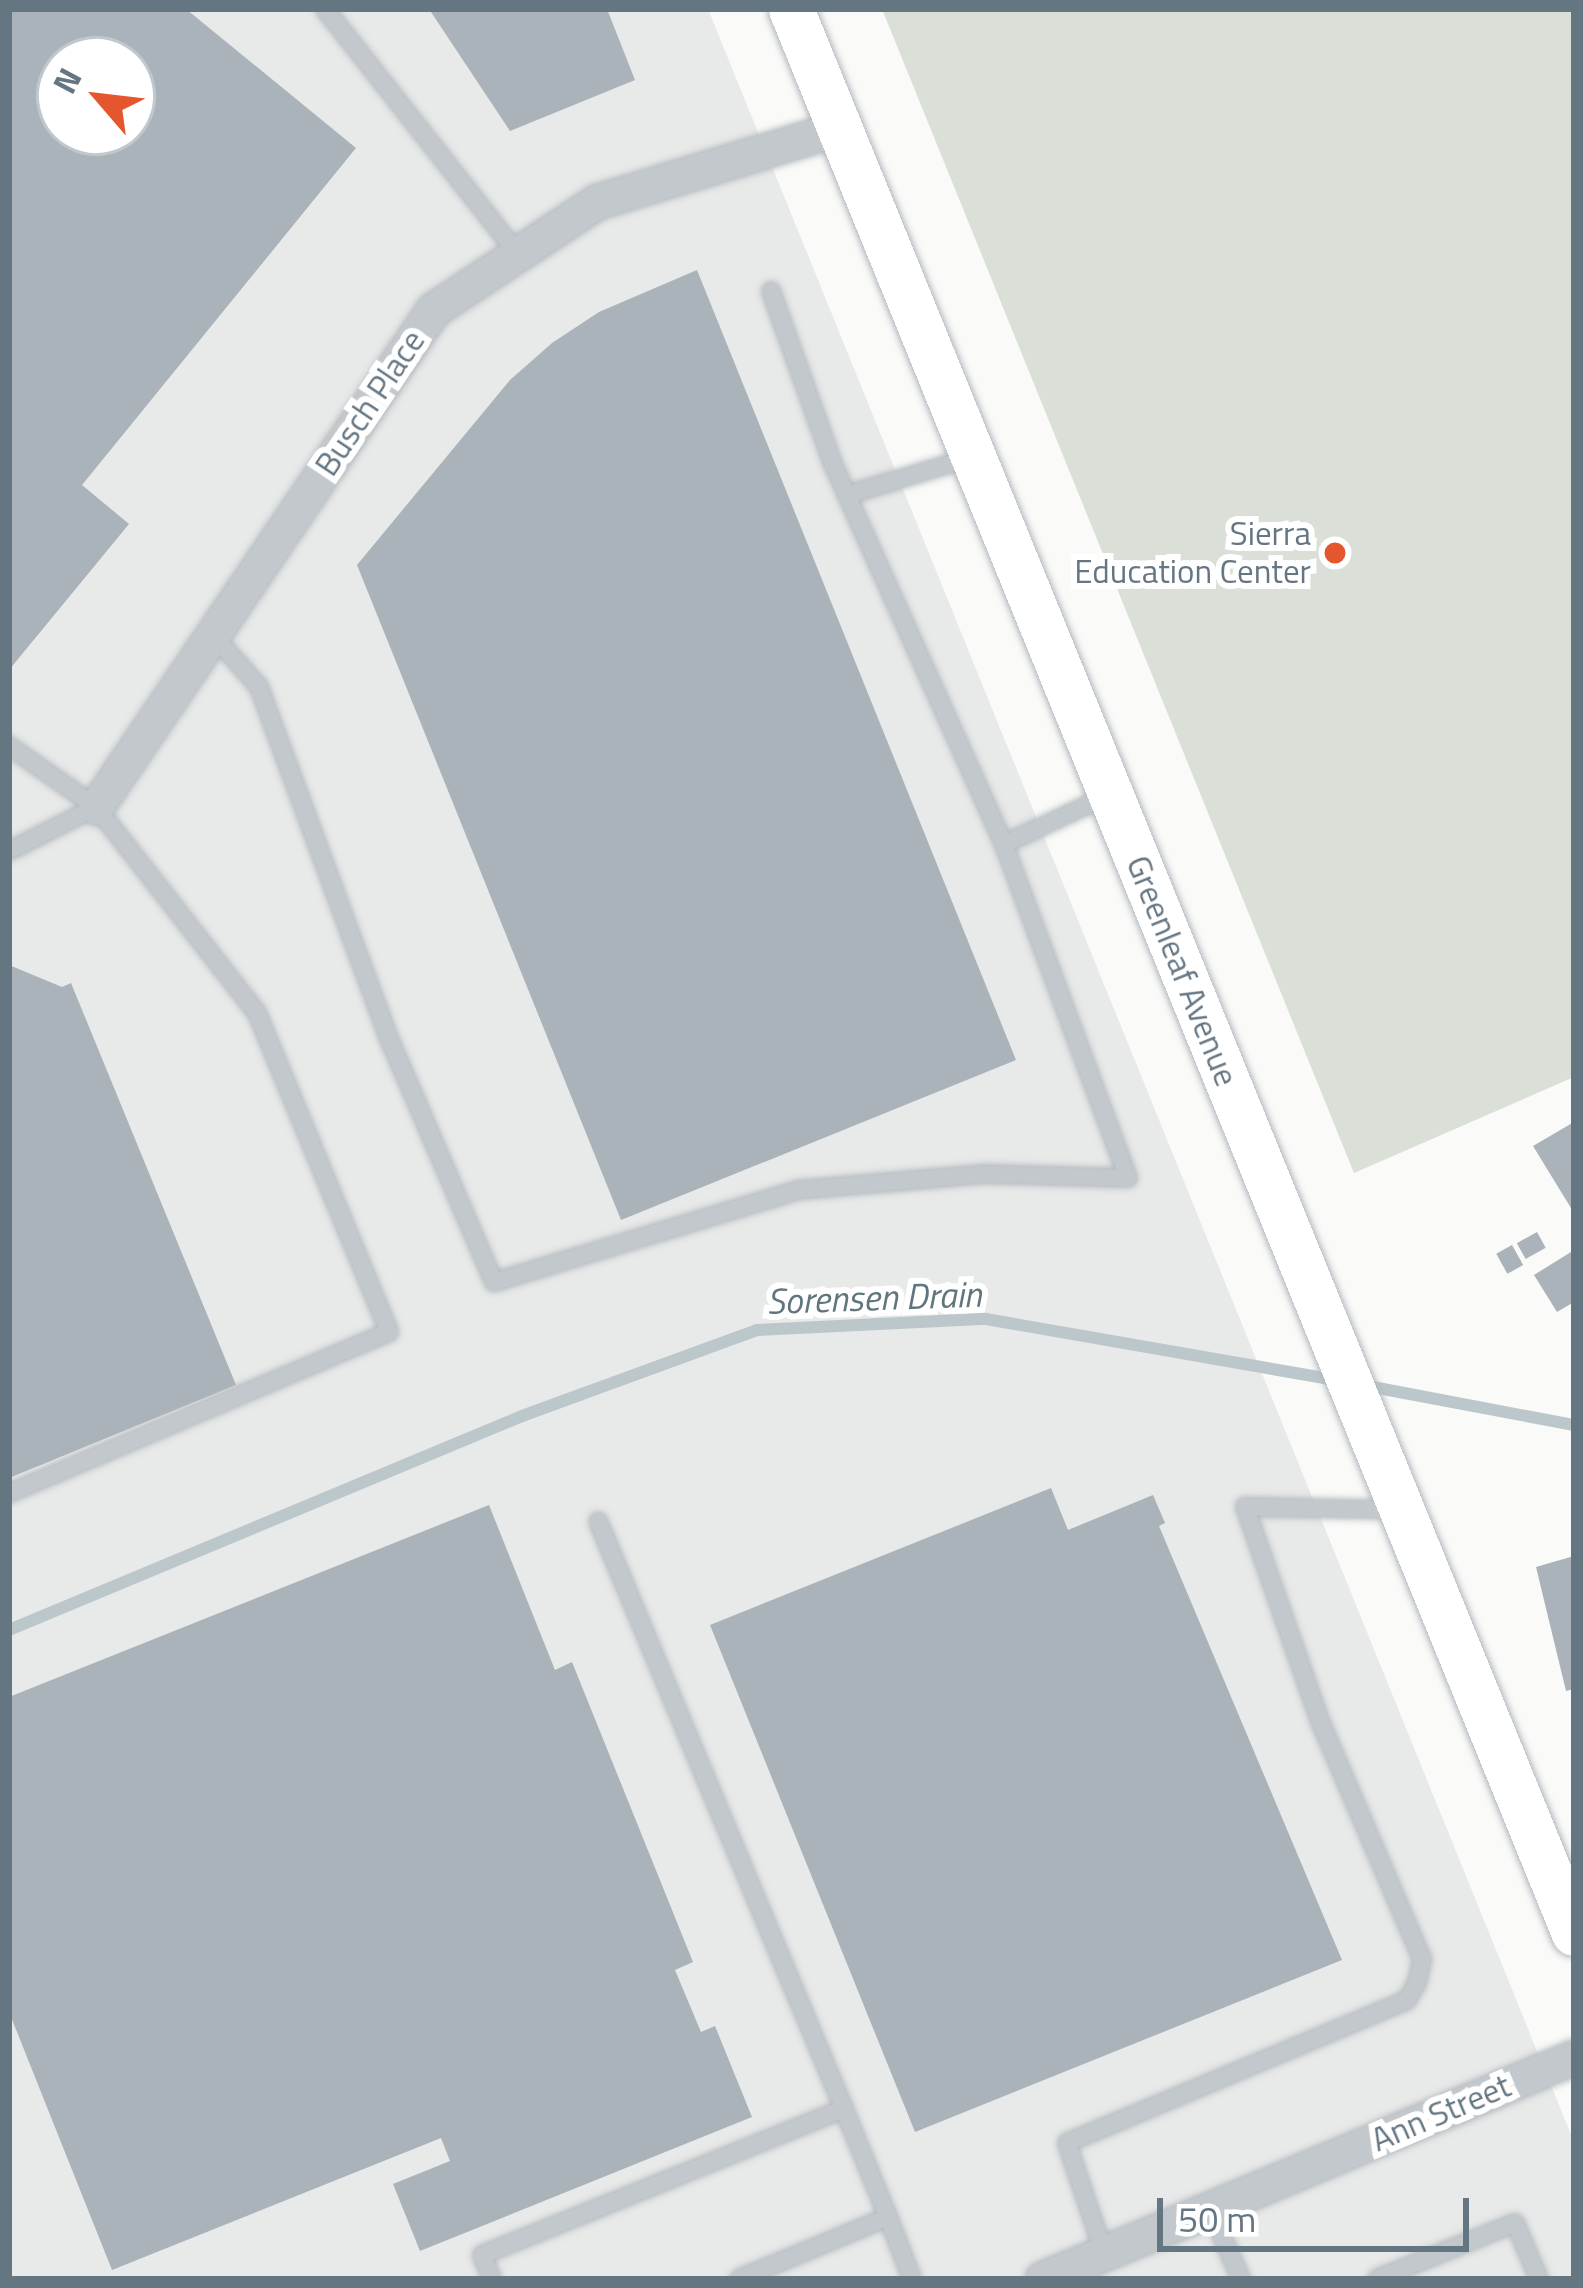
<!DOCTYPE html>
<style>
body{margin:0}
#map{position:relative;width:1583px;height:2288px;overflow:hidden;background:#fafaf8;font-family:"Titillium Web",sans-serif}
div>[style]{position:absolute}
[style*='--x']{left:calc(var(--x)*1px);top:calc(var(--y)*1px);width:calc(var(--w)*1px);rotate:calc(var(--a)*1deg)}
.built>*{inset:0;background:#e8e9e9}
.green>*{inset:0;background:#dadfd7}
.stream>*{height:12px;margin:-6px;padding:0 6px;transform-origin:6px;border-radius:6px;background:#bbc7cb}
.building>*{inset:0;background:#aab3b9;transform-origin:0 0}
.roads{filter:drop-shadow(0 0 3px #b3babf) drop-shadow(0 0 3px #b3babf)}
.service>*{height:16px;margin:-8px;padding:0 8px;transform-origin:8px;border-radius:8px;background:#c3c8cc}
.minor>*{height:33px;margin:-16.5px;padding:0 16.5px;transform-origin:16.5px;border-radius:16.5px;background:#c3c8cc}
.secondary>*{height:45px;margin:-22.5px;padding:0 22.5px;transform-origin:22.5px;border-radius:22.5px;background:#fff}
.dots>*{width:33px;height:33px;translate:-50% -50%;box-sizing:border-box;border:6px solid #fff;border-radius:50%}
span{translate:-50% -50%;white-space:nowrap;text-align:center;line-height:1.15;-webkit-text-stroke:12px #fff;paint-order:stroke}
.street-label{font-size:33px;color:#657683}
.poi-label{font-size:33px;color:#657683}
.right{translate:-100% -50%;text-align:right}
.water-label{font-size:36px;color:#60757c;font-style:italic}
.frame{position:absolute;inset:0;border:12px solid #657683;pointer-events:none}
.north{position:absolute;left:36px;top:36px;width:120px;height:120px;box-sizing:border-box;background:#fff;border:3px solid #c1c8cd;border-radius:50%;rotate:298deg;font-size:33px;font-weight:700;line-height:48px;text-align:center;color:#657683}
.north::after{content:'';display:block;margin:auto;width:42px;height:54px;background:#e4572e;clip-path:polygon(50% 0,100% 100%,50% 72%,0 100%)}
.scale{position:absolute;left:1157px;top:2198px;width:312px;height:54px;box-sizing:border-box;border:6px solid #657683;border-top:0;padding-left:15px;font-size:36px;line-height:42px;white-space:nowrap;color:#657683;-webkit-text-stroke:9px #fff;paint-order:stroke}
</style>
<div id="map">
<div class="built">
<i style="clip-path:polygon(evenodd,9px 9px,708px 9px,1574px 2142px,1574px 2279px,9px 2279px,9px 9px,60px 60px,132px 60px,132px 132px,60px 132px,60px 60px)"></i>
</div>
<div class="green">
<i style="clip-path:polygon(882px 9px,1574px 9px,1574px 1077px,1354px 1173px)"></i>
</div>
<div class="stream">
<i style="--x:1362;--y:1385;--w:216;--a:10.7"></i>
<i style="--x:9;--y:1630;--w:556;--a:-22.64"></i>
<i style="--x:522;--y:1416;--w:250;--a:-20.1"></i>
<i style="--x:757;--y:1330;--w:229;--a:-2.8"></i>
<i style="--x:986;--y:1319;--w:355;--a:9.9"></i>
</div>
<div class="building">
<i style="clip-path:polygon(evenodd,9px 9px,186px 9px,356px 148px,82px 485px,129px 524px,9px 670px,9px 9px,60px 60px,132px 60px,132px 132px,60px 132px,60px 60px)"></i>
<i style="clip-path:polygon(429px 9px,607px 9px,635px 80px,510px 131px)"></i>
<i style="clip-path:polygon(697px 270px,1016px 1060px,621px 1220px,357px 565px,510px 380px,552px 343px,599px 312px)"></i>
<i style="clip-path:polygon(9px 965px,62px 987px,71px 983px,236px 1385px,9px 1478px)"></i>
<i style="clip-path:polygon(1574px 1122px,1574px 1213px,1533px 1146px)"></i>
<i style="left:1537px;top:1232px;width:18px;height:23px;rotate:61deg"></i>
<i style="left:1512px;top:1245px;width:23px;height:18px;rotate:61deg"></i>
<i style="clip-path:polygon(1571px 1252px,1574px 1302px,1557px 1312px,1534px 1275px)"></i>
<i style="clip-path:polygon(1051px 1488px,1068px 1530px,1153px 1495px,1165px 1523px,1159px 1526px,1342px 1960px,915px 2132px,710px 1625px)"></i>
<i style="clip-path:polygon(489px 1505px,555px 1670px,572px 1662px,693px 1962px,675px 1970px,701px 2032px,715px 2026px,752px 2117px,420px 2251px,393px 2184px,450px 2161px,441px 2138px,112px 2270px,9px 2012px,9px 1697px)"></i>
<i style="clip-path:polygon(1574px 1556px,1574px 1689px,1566px 1691px,1536px 1567px)"></i>
</div>
<div class="roads">
<div class="service">
<i style="--x:325;--y:9;--w:312;--a:51.8"></i>
<i style="--x:771;--y:291;--w:184;--a:70.3"></i>
<i style="--x:833;--y:464;--w:417;--a:65.8"></i>
<i style="--x:1004;--y:844;--w:116;--a:-25"></i>
<i style="--x:847;--y:495;--w:131;--a:-16.9"></i>
<i style="--x:213;--y:635;--w:69;--a:48.5"></i>
<i style="--x:259;--y:687;--w:380;--a:69.7"></i>
<i style="--x:391;--y:1043;--w:260;--a:66.7"></i>
<i style="--x:494;--y:1282;--w:318;--a:-16.8"></i>
<i style="--x:798;--y:1190;--w:187;--a:-4.9"></i>
<i style="--x:984;--y:1174;--w:144;--a:1.6"></i>
<i style="--x:1128;--y:1178;--w:356;--a:-110.4"></i>
<i style="--x:9;--y:746;--w:106;--a:35"></i>
<i style="--x:96;--y:807;--w:261;--a:52"></i>
<i style="--x:257;--y:1013;--w:345;--a:67.5"></i>
<i style="--x:389;--y:1332;--w:413;--a:157"></i>
<i style="--x:9;--y:851;--w:97;--a:-26.8"></i>
<i style="--x:1210;--y:2209;--w:77;--a:66.1"></i>
<i style="--x:888;--y:2217;--w:66;--a:68.8"></i>
<i style="--x:1104;--y:2253;--w:116;--a:-108.6"></i>
<i style="--x:1067;--y:2143;--w:369;--a:-22.8"></i>
<i style="--x:1407;--y:2000;--w:20;--a:-60"></i>
<i style="--x:1417;--y:1983;--w:25;--a:-78"></i>
<i style="--x:1422;--y:1959;--w:259;--a:-113.2"></i>
<i style="--x:1320;--y:1721;--w:227;--a:-109.3"></i>
<i style="--x:1245;--y:1507;--w:153;--a:1.1"></i>
<i style="--x:492;--y:2279;--w:26;--a:-113"></i>
<i style="--x:482;--y:2255;--w:390;--a:-22"></i>
<i style="--x:844;--y:2109;--w:637;--a:-112.7"></i>
<i style="--x:739;--y:2279;--w:161;--a:-22.6"></i>
<i style="--x:888;--y:2217;--w:117;--a:-112.2"></i>
<i style="--x:1377;--y:2279;--w:149;--a:-22.1"></i>
<i style="--x:1515;--y:2223;--w:61;--a:66.8"></i>
</div>
<div class="minor">
<i style="--x:96;--y:807;--w:600;--a:-55.86"></i>
<i style="--x:433;--y:310;--w:196;--a:-33.5"></i>
<i style="--x:596;--y:202;--w:254;--a:-16.9"></i>
<i style="--x:1042;--y:2279;--w:576;--a:-22.65"></i>
</div>
<div class="secondary">
<i style="--x:791;--y:9;--w:2077;--a:67.86"></i>
</div>
</div>
<div class="dots">
<i style="left:1335px;top:553px;background:#e4572e"></i>
</div>
<div class="street-label">
<span style="left:370px;top:403px;rotate:-56deg">Busch Place</span>
<span style="left:1182px;top:971px;rotate:68deg">Greenleaf Avenue</span>
<span style="left:1441px;top:2113px;rotate:-23deg">Ann Street</span>
</div>
<div class="poi-label">
<span class="right" style="left:1311px;top:553px">Sierra<br>Education Center</span>
</div>
<div class="water-label">
<span style="left:874px;top:1297px;rotate:-2deg">Sorensen Drain</span>
</div>
<div class="frame"></div>
<div class="north">N</div>
<div class="scale">50 m</div>
</div>
